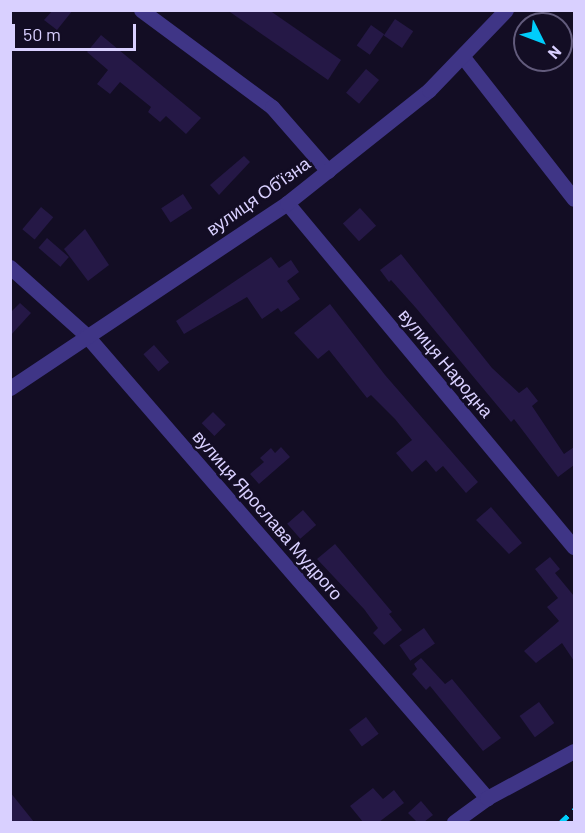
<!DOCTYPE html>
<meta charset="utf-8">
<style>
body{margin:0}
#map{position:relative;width:585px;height:833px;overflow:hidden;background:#130d24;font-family:Barlow,sans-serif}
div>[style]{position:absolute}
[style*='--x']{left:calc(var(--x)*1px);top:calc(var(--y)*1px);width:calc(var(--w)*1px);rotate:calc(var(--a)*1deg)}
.building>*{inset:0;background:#251846;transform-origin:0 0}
.minor>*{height:15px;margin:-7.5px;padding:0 7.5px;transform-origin:7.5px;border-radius:7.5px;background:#3f3586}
.rail>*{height:4.5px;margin-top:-2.25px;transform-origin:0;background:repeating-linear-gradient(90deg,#00cdfb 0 9px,transparent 0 17px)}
span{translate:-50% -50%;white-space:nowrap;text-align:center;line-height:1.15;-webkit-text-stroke:5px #130d24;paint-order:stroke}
.street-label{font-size:18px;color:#d9d0ff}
.frame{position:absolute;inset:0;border:12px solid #d9d0ff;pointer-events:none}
.north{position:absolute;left:513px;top:12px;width:60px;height:60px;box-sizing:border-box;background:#130d24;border:2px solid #625b7c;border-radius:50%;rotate:132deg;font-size:16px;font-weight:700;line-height:24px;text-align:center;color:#d9d0ff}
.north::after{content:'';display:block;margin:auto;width:21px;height:27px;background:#00cdfb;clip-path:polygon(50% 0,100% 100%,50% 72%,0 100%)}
.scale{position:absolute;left:12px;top:24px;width:124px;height:27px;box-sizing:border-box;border:3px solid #d9d0ff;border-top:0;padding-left:8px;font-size:18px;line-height:21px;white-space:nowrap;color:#d9d0ff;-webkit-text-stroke:4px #130d24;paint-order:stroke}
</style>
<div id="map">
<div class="building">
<i style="clip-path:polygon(53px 10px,73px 10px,57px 30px,44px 20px)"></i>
<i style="clip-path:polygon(227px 10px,269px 10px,341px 60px,328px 80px)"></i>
<i style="left:395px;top:19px;width:22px;height:20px;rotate:34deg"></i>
<i style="left:371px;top:25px;width:16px;height:25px;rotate:35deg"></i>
<i style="clip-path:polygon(101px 35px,201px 118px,186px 134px,166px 116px,160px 122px,148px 112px,151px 107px,120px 82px,110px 94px,97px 84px,108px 70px,87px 52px)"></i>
<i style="left:366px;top:69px;width:17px;height:31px;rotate:40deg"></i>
<i style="clip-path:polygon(244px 156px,250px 162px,219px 195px,210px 185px)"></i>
<i style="left:183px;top:194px;width:17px;height:26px;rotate:57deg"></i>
<i style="left:41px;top:207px;width:16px;height:29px;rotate:40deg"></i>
<i style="left:360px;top:208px;width:24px;height:23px;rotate:48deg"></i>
<i style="clip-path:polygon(85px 229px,109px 265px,88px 281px,64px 249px)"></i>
<i style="left:47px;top:238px;width:29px;height:13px;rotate:41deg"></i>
<i style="clip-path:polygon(401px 254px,492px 368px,519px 393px,527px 387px,538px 401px,532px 406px,564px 454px,574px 447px,574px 465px,558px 477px,514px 419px,511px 422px,416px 308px,391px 280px,389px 282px,380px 270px)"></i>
<i style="clip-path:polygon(271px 257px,279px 268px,291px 260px,299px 272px,287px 281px,300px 299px,281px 312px,278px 308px,262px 319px,247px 297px,184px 334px,176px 321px)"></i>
<i style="clip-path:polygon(20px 303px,31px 313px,10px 336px,10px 313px)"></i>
<i style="clip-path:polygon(330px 304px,385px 375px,478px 482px,466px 493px,443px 466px,436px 472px,426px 460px,412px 472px,396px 453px,412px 440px,395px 419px,371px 395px,367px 398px,329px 350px,318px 359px,294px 333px)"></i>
<i style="left:154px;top:345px;width:23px;height:14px;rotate:49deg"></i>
<i style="left:213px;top:412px;width:18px;height:16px;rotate:45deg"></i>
<i style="clip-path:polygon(281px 447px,290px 457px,259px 484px,250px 474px,264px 462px,260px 458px,271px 448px,275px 453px)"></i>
<i style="clip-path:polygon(491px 507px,522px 543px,509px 554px,476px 520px)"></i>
<i style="left:303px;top:510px;width:20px;height:21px;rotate:49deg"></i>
<i style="clip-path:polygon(335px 544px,392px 612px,389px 614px,402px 630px,384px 645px,373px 633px,378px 628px,364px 609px,317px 559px)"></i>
<i style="clip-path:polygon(550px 557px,560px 569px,555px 573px,574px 596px,574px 661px,562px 643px,536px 663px,524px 651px,559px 621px,547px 607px,558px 598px,535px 569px)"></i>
<i style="left:424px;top:628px;width:19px;height:30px;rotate:55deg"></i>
<i style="clip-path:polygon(421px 658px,445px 684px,452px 679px,501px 738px,483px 751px,430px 686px,426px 690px,412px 674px,417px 669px,414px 664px)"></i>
<i style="left:539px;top:702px;width:26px;height:24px;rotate:54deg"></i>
<i style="left:366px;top:717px;width:21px;height:21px;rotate:53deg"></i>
<i style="clip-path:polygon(373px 788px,383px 799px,394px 790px,404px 803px,379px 822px,363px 822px,350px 806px)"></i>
<i style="clip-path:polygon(10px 792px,34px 822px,10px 822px)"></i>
<i style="clip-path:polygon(421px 801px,433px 815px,424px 822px,417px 822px,408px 813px)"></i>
</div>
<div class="minor">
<i style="--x:141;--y:10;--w:163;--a:36.5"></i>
<i style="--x:272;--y:107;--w:85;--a:48.8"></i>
<i style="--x:463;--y:57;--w:180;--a:52"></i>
<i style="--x:287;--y:203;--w:448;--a:50.2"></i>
<i style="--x:10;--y:267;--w:102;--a:41.8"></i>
<i style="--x:86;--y:335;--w:613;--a:49.1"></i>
<i style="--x:10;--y:388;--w:333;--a:-33.7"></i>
<i style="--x:287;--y:203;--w:181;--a:-38.5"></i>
<i style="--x:429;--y:90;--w:111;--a:-46.1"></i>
<i style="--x:454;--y:822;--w:41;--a:-36"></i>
<i style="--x:487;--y:798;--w:99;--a:-28.4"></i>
</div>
<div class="rail">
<i style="--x:561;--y:822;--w:18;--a:-43"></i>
</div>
<div class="street-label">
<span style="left:258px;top:196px;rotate:-35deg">вулиця Об'їзна</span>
<span style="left:446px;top:363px;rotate:50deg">вулиця Народна</span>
<span style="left:268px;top:515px;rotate:49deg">вулиця Ярослава Мудрого</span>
</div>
<div class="frame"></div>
<div class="north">N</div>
<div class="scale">50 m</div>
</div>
